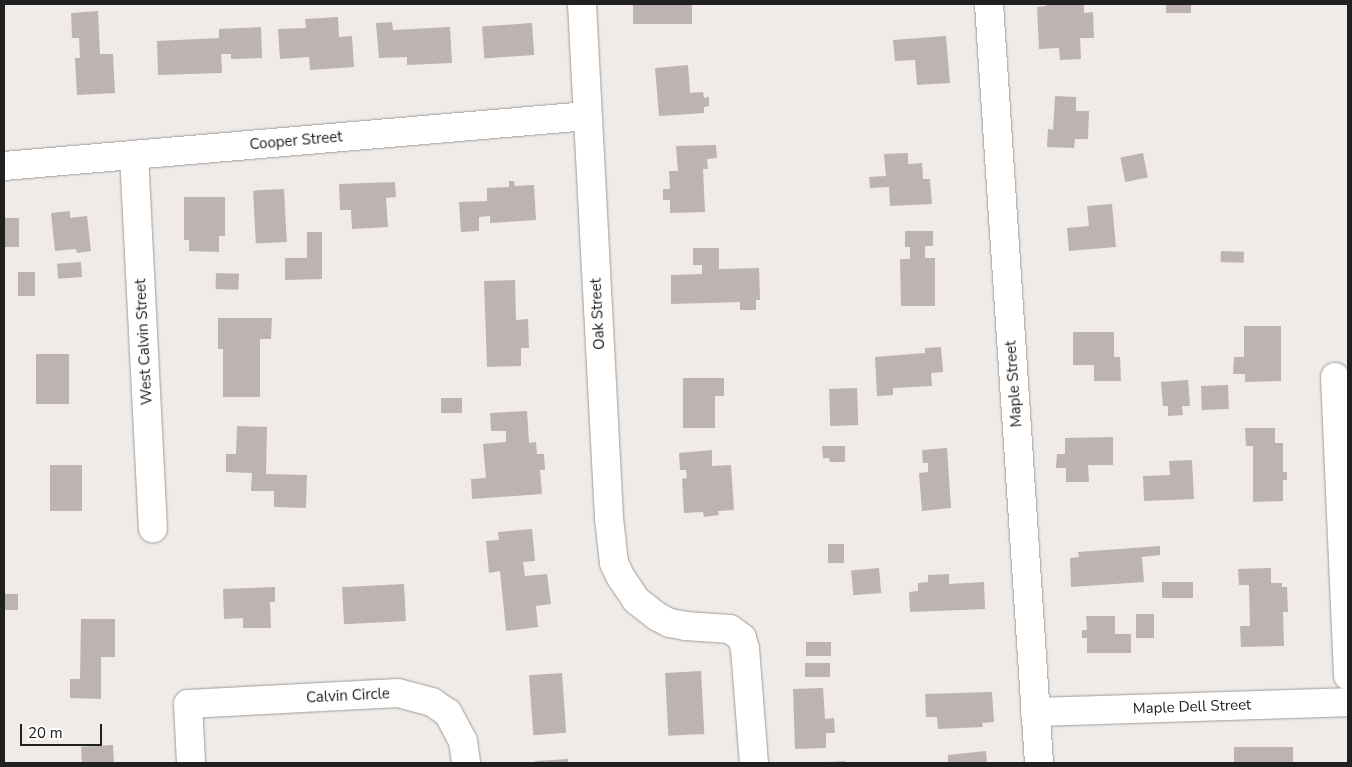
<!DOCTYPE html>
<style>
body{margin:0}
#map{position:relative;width:1352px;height:767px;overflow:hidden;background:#f0ebe7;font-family:"Nunito Sans",sans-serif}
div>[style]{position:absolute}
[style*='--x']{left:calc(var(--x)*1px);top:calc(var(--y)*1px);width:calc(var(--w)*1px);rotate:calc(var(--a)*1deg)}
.building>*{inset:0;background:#bdb3b0;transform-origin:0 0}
.roads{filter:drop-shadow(0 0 1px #9d9d9d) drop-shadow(0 0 1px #9d9d9d)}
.street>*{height:28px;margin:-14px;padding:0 14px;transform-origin:14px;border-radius:14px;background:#fff}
span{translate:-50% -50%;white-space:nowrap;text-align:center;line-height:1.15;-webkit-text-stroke:4px #fff;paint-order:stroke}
.street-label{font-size:15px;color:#202020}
.frame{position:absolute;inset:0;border:5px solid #202020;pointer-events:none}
.scale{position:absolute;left:20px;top:724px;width:82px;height:22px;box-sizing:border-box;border:2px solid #202020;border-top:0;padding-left:6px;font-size:15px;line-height:18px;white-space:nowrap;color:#202020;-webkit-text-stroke:4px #fff;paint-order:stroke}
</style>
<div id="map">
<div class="building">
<i style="left:633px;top:4px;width:59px;height:20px"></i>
<i style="clip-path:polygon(1046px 4px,1084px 4px,1084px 13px,1093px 12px,1094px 38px,1080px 38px,1081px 59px,1060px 60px,1059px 48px,1039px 49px,1037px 7px,1046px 6px)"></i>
<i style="left:1166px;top:4px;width:25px;height:9px"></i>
<i style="clip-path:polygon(98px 11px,100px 54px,113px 54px,115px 93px,77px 95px,75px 58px,80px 58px,79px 38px,72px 38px,71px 13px)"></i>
<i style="clip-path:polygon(338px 17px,339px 37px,352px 36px,354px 67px,310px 70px,309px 57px,280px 59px,278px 29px,306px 28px,305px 19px)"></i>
<i style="clip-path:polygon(392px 22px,393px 30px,450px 27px,452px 63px,407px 65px,407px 57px,379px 58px,376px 23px)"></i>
<i style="left:532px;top:23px;width:32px;height:50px;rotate:86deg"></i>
<i style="clip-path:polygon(261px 27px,262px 58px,231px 59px,231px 54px,221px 54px,222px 73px,158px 75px,157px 41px,219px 38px,219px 29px)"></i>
<i style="clip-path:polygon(946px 36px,950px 83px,917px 85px,915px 60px,895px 61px,893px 40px)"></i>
<i style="clip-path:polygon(688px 65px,690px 93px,703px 92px,704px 98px,709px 97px,709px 106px,704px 107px,704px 113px,659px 116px,655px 68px)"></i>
<i style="clip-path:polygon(1055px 96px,1076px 97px,1076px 111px,1089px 111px,1088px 139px,1075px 139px,1074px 148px,1047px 147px,1048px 129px,1053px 130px)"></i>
<i style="clip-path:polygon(716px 145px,717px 158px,707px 159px,708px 169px,703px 169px,705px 212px,670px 213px,670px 200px,663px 200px,663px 189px,670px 189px,669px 171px,678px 171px,676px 146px)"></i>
<i style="clip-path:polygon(908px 153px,908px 164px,922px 163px,923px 179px,930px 179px,932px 204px,890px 206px,889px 187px,870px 188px,869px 177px,886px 176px,884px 154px)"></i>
<i style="left:1143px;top:153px;width:25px;height:23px;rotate:79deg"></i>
<i style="clip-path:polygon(509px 181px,514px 181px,515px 186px,534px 185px,536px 220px,490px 223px,490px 216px,479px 217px,479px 231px,461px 232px,459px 202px,487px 201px,487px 188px,509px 187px)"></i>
<i style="clip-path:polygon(395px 182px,396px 197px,386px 198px,388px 227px,352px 229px,351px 210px,340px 210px,339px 184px)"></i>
<i style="left:284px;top:189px;width:53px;height:31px;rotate:87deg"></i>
<i style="clip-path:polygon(184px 197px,225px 197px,225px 236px,219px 236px,219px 252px,189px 251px,189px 240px,184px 240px)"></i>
<i style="clip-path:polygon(1112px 204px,1116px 247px,1069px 251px,1067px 228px,1089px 226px,1087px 206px)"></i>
<i style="clip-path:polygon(70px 211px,70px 218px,87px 216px,91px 251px,77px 253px,76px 249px,55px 251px,51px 213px)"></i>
<i style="left:4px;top:218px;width:15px;height:29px"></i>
<i style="clip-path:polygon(905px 231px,933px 231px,933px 246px,925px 246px,925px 258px,935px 258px,935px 306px,901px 306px,900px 259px,910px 259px,910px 247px,905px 247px)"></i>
<i style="clip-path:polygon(307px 232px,322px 232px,322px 279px,285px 280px,285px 258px,307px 258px)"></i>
<i style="clip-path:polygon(693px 248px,719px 248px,719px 269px,759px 268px,760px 300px,756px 300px,756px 310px,740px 310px,740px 302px,671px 304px,671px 275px,702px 274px,702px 265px,693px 265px)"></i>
<i style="left:1221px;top:251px;width:23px;height:11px;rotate:2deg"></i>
<i style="left:81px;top:262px;width:15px;height:24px;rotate:86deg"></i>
<i style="left:18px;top:272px;width:17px;height:24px"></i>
<i style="left:216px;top:273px;width:23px;height:16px;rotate:2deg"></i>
<i style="clip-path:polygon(515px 280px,516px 320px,528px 319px,529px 348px,521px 348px,521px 366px,487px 367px,484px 281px)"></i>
<i style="clip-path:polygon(218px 318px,272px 318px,271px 339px,260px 339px,260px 397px,223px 397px,223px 349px,218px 349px)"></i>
<i style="clip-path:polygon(1244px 326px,1281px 326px,1281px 381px,1245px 382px,1245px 374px,1233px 374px,1234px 357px,1244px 357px)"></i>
<i style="clip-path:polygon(1073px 332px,1114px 332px,1114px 357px,1120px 357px,1121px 381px,1094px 381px,1094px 365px,1073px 365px)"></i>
<i style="clip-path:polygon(941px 347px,943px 372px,931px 373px,932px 386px,893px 388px,893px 395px,877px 396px,875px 357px,925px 353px,925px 348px)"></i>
<i style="left:36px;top:354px;width:33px;height:50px"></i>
<i style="clip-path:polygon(683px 378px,724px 378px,724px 396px,715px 396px,715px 428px,683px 428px)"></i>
<i style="clip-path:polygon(1188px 380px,1190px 406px,1182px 406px,1183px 415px,1168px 416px,1168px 406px,1163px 406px,1161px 382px)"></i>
<i style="left:1228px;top:385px;width:24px;height:27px;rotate:88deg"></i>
<i style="left:857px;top:388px;width:37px;height:28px;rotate:88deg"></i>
<i style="left:441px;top:398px;width:21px;height:15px"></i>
<i style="clip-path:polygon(527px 411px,529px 443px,536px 442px,537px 454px,544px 454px,545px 470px,540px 470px,542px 494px,472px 499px,471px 479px,486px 478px,483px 444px,506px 442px,506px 431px,491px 431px,490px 413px)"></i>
<i style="clip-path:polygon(237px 426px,267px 427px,266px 474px,307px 475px,306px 508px,274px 507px,274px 491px,251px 491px,252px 473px,226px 472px,226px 454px,236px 454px)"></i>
<i style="clip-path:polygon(1245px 428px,1275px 428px,1275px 443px,1283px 443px,1283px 472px,1287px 472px,1287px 480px,1283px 480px,1283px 501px,1253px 502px,1253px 446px,1246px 446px)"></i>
<i style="clip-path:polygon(1113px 437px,1113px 465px,1088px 465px,1089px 482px,1066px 482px,1066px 468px,1056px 468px,1057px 454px,1065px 454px,1065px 438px)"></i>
<i style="clip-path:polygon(822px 446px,845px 446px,845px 462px,830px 462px,829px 458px,823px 458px)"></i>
<i style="clip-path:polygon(947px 448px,951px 508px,922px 511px,919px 473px,928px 472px,928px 463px,923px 463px,922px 450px)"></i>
<i style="clip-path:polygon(712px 450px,712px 466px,731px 465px,734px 510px,718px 511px,719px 515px,704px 517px,703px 512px,684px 513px,682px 479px,687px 478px,686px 470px,680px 470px,679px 453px)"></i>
<i style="clip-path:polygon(1192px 460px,1194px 499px,1144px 501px,1143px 476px,1170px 475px,1169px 461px)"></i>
<i style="left:50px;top:465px;width:32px;height:46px"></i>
<i style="clip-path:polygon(532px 529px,535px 561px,523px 562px,525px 576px,547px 574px,551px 604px,536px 606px,538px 627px,506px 631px,500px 571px,489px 573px,486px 541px,499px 540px,498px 532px)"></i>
<i style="left:828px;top:544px;width:16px;height:19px"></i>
<i style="clip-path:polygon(1160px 546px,1160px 555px,1142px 557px,1144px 582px,1071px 587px,1070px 558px,1079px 557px,1078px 552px)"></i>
<i style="left:879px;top:568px;width:25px;height:28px;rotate:85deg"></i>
<i style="clip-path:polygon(1271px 568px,1271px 583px,1282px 583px,1282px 587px,1287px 587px,1288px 612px,1283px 612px,1284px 646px,1241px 647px,1240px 626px,1250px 626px,1249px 585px,1239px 585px,1238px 569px)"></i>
<i style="clip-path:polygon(949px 574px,949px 584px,984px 582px,985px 609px,910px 612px,909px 592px,918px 591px,918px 583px,928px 582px,928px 575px)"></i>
<i style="left:1193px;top:582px;width:16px;height:31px;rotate:90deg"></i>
<i style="left:404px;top:584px;width:37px;height:62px;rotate:87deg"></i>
<i style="clip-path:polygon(275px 587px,275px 602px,270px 602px,271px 628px,243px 628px,243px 618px,224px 619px,223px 589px)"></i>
<i style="left:4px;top:594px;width:14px;height:16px"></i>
<i style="left:1136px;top:614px;width:18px;height:24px"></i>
<i style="clip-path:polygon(1086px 616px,1115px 616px,1115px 634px,1131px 634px,1131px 653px,1087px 653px,1087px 638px,1082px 638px,1082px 630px,1087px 630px)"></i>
<i style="clip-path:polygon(81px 619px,115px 619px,115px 657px,101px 657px,101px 699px,70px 698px,70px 679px,80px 679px)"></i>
<i style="left:806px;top:642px;width:25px;height:14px"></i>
<i style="left:805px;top:663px;width:25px;height:14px"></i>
<i style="left:701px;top:671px;width:63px;height:36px;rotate:87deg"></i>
<i style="left:562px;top:673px;width:60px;height:33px;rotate:86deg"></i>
<i style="clip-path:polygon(823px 688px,825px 719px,834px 718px,835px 733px,826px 733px,826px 748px,795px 749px,793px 689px)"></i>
<i style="clip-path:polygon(992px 692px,994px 722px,982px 723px,983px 727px,938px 729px,937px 717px,926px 717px,925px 694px)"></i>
<i style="left:113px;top:745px;width:18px;height:32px;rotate:87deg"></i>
<i style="left:1293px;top:747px;width:16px;height:59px;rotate:90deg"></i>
<i style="clip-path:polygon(986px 751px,987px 763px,948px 763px,948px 755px)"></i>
<i style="clip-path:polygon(568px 759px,568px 763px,535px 763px,535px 761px)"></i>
<i style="clip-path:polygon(845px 761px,845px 763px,826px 763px,826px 762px)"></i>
</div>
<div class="roads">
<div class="street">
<i style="--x:582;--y:4;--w:515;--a:86.99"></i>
<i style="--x:609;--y:518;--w:45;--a:83.7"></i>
<i style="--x:614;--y:563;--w:14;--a:65"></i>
<i style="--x:620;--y:576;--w:29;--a:56"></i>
<i style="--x:636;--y:600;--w:28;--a:38"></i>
<i style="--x:658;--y:617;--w:13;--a:27"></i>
<i style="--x:670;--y:623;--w:15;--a:11"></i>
<i style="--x:685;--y:626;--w:45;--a:3.8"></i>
<i style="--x:730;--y:629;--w:15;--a:37"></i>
<i style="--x:742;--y:638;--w:11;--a:75"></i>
<i style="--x:745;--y:649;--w:114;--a:85.5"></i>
<i style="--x:989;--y:4;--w:761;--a:86.23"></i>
<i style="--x:134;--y:155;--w:374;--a:87.1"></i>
<i style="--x:4;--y:166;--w:585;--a:-4.9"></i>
<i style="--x:1335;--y:377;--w:299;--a:87.5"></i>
<i style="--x:1035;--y:712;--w:313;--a:-1.8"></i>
<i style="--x:191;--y:763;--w:59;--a:-92.9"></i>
<i style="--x:188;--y:704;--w:210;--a:-3"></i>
<i style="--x:398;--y:693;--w:35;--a:15"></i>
<i style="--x:432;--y:702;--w:19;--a:35"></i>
<i style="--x:448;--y:713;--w:32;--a:62"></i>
<i style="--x:463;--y:741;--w:22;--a:82"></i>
</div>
</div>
<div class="street-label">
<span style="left:296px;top:141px;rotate:-5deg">Cooper Street</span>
<span style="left:598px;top:314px;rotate:-93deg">Oak Street</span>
<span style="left:144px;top:342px;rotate:-93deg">West Calvin Street</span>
<span style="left:1014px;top:384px;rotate:-94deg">Maple Street</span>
<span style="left:348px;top:696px;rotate:-3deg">Calvin Circle</span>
<span style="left:1192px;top:707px;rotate:-2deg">Maple Dell Street</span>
</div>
<div class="frame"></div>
<div class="scale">20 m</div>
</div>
